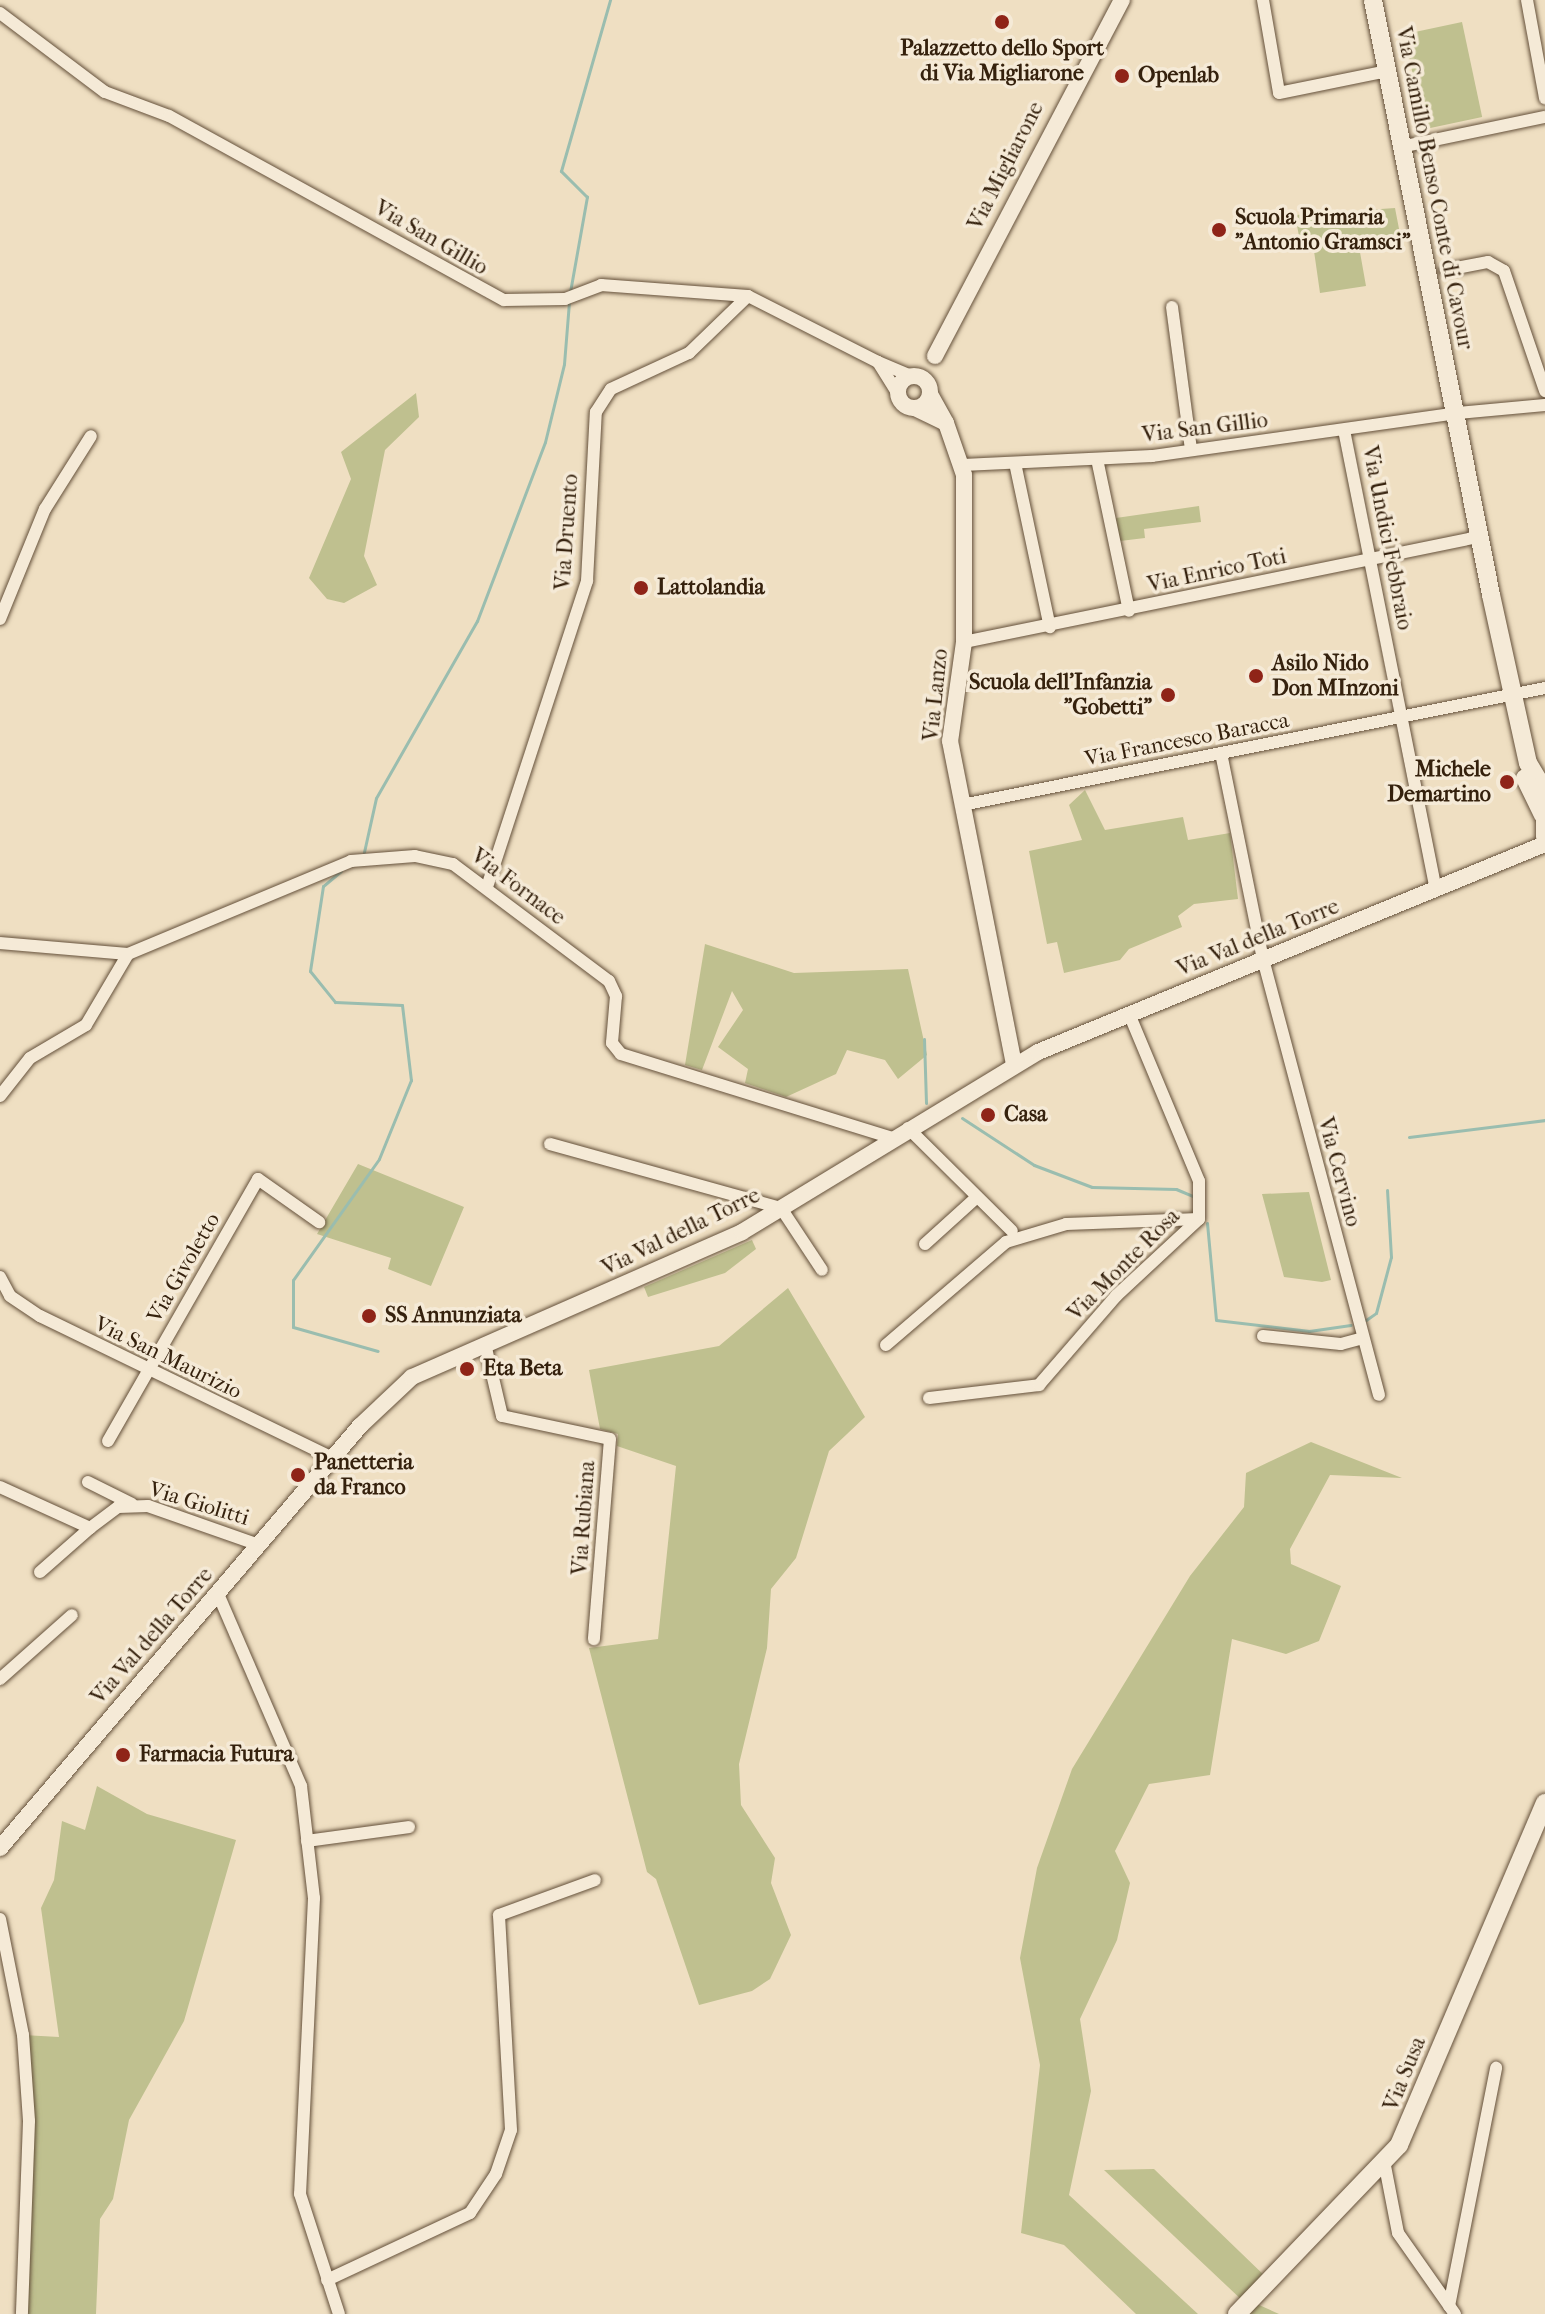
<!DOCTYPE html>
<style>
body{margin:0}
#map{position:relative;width:1545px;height:2314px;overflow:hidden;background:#efdfc2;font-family:"IM FELL French Canon",serif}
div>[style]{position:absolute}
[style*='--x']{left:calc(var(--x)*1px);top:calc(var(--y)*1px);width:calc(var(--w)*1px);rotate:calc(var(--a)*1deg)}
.green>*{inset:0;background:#bfc08f;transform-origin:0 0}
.stream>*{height:3px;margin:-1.5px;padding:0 1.5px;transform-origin:1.5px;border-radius:1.5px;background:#9abdaf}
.roads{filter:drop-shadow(0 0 2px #64503a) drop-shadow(0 0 2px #64503a)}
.minor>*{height:12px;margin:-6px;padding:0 6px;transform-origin:6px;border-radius:6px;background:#f5ead7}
.tertiary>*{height:16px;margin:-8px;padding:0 8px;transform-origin:8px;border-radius:8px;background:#f5ead7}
.tertiary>.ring{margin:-8px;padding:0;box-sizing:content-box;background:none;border:16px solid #f5ead7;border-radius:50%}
.secondary>*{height:18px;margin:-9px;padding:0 9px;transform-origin:9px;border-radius:9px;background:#f5ead7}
.dots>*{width:22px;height:22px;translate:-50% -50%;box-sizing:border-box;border:4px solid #f5ead7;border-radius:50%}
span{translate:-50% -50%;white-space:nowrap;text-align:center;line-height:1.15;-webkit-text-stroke:7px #f5ead7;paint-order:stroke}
.poi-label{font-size:22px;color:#35210d;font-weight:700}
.left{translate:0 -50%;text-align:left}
.right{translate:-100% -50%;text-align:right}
.street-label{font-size:22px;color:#35210d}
</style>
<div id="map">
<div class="green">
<i style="left:1462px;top:22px;width:97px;height:59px;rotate:78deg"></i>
<i style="clip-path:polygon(1395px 208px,1400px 234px,1358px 241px,1366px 286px,1320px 293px,1314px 251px,1302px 252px,1295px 215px)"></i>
<i style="clip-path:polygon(416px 393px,419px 417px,385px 450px,364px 556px,377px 585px,344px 603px,327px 599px,309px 578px,351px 479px,341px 452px)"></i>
<i style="clip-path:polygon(1199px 506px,1201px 522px,1144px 529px,1145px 538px,1120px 541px,1116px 518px)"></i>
<i style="clip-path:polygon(1085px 790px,1105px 830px,1183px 817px,1188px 840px,1230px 833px,1238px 899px,1194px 904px,1178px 916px,1182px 927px,1129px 949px,1120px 960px,1064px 973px,1057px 942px,1047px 944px,1029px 851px,1082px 840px,1069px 805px)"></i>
<i style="clip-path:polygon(705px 944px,794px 973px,908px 969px,927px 1055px,898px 1079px,885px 1060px,847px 1050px,836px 1074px,786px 1097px,745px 1083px,748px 1069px,718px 1047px,743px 1010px,732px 991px,702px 1070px,685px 1065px)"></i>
<i style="clip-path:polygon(358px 1164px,464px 1207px,431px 1286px,388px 1269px,391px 1258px,317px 1234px)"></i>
<i style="clip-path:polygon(1309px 1192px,1331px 1280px,1322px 1282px,1284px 1277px,1262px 1194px)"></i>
<i style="clip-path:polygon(752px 1240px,756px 1249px,725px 1273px,648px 1297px,644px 1287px)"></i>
<i style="clip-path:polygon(788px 1288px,865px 1417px,829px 1451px,796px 1558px,771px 1589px,767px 1648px,739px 1764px,741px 1805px,775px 1858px,771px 1883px,791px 1935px,770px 1979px,752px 1991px,699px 2005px,656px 1879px,647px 1872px,589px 1648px,658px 1639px,676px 1466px,617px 1446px,618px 1434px,600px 1429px,589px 1370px,719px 1346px)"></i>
<i style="clip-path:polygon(1311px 1442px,1402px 1478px,1330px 1475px,1290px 1549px,1291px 1564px,1341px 1586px,1319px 1641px,1286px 1654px,1232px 1639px,1210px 1775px,1149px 1784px,1115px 1851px,1130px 1883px,1117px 1940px,1080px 2019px,1091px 2091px,1069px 2195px,1198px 2314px,1136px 2314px,1064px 2245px,1021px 2233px,1040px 2065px,1020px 1958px,1037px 1868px,1072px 1769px,1190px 1576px,1244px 1507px,1246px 1473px)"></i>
<i style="clip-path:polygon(97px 1786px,147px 1814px,236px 1840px,184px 2021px,129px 2120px,113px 2199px,100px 2219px,96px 2314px,22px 2314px,29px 2121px,23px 2035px,59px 2037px,41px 1908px,54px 1880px,62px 1821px,85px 1830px)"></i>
<i style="clip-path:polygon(1154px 2169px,1268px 2279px,1248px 2300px,1279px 2314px,1237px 2314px,1245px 2303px,1104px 2170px)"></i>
</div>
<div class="stream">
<i style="--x:570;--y:292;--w:97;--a:-79.9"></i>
<i style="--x:587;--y:197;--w:37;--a:-135"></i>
<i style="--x:561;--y:171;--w:178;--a:-74"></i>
<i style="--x:364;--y:852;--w:55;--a:-77.5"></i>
<i style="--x:376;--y:798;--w:204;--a:-60.3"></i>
<i style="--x:477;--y:621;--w:191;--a:-69.2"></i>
<i style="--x:545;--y:442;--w:80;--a:-76.3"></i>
<i style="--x:564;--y:364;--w:62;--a:-85.4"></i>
<i style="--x:341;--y:871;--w:23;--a:140"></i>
<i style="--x:323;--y:886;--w:86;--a:98.7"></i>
<i style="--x:310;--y:971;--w:40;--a:51"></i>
<i style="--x:335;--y:1002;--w:67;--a:2.6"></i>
<i style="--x:402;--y:1005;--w:76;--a:83.2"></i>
<i style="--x:411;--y:1080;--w:85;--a:112.1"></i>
<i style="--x:379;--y:1159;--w:148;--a:125.4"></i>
<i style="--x:293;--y:1280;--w:47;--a:90"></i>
<i style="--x:293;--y:1327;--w:88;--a:15.8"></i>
<i style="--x:924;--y:1039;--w:64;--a:88.2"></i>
<i style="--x:962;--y:1118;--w:86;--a:33.1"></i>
<i style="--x:1034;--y:1165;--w:62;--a:20.8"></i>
<i style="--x:1092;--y:1187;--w:84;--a:1.4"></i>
<i style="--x:1176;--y:1189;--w:21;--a:23"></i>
<i style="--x:1409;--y:1137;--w:137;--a:-7.1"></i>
<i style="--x:1207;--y:1223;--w:97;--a:84.7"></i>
<i style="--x:1216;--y:1320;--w:94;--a:6.7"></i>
<i style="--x:1309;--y:1331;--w:42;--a:-8.1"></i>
<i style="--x:1366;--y:1320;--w:12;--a:-35"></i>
<i style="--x:1376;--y:1313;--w:58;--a:-75"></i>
<i style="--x:1391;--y:1257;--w:67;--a:-93.4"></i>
</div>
<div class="roads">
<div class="minor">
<i style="--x:1263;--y:0;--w:94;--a:80.2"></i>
<i style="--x:1279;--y:93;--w:110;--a:-11.5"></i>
<i style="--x:1527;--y:0;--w:100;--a:79.6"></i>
<i style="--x:0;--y:13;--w:131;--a:37"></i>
<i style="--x:105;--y:92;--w:68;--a:20.6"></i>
<i style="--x:169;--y:116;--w:382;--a:28.8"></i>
<i style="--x:504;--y:300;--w:61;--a:-0.9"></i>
<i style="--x:565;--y:299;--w:39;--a:-21"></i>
<i style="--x:601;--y:285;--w:147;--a:4.3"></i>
<i style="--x:748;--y:296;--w:146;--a:26.9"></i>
<i style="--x:1401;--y:147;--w:147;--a:-11.8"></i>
<i style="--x:1446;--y:270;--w:43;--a:-10.8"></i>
<i style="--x:1488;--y:262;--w:18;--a:29"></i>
<i style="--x:1504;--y:271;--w:127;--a:71.1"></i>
<i style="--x:1172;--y:307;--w:144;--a:82.4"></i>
<i style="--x:898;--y:394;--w:38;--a:-122"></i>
<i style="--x:878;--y:362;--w:36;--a:23"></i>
<i style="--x:1458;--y:413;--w:87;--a:-5.3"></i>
<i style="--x:1344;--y:430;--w:469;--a:78.7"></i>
<i style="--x:1097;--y:459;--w:155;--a:78.1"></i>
<i style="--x:1015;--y:463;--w:168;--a:78"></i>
<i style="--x:963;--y:465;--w:189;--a:-2.7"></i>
<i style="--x:1152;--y:456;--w:300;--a:-8"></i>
<i style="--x:0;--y:619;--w:119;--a:-67.8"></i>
<i style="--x:45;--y:509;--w:86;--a:-57.8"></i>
<i style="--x:964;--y:642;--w:525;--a:-11.55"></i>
<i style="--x:1221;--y:753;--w:210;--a:78.5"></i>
<i style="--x:1263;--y:959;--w:451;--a:75.1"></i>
<i style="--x:962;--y:805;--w:595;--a:-11.35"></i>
<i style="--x:488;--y:884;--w:319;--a:-71.9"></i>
<i style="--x:587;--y:581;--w:169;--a:-87"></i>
<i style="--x:596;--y:412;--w:27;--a:-57"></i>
<i style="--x:611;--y:389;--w:86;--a:-24.8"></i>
<i style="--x:689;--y:353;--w:82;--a:-44"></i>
<i style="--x:0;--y:943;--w:128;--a:4.9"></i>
<i style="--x:128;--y:954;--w:242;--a:-22.6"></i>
<i style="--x:351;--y:861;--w:64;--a:-4.5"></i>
<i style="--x:415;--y:856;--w:39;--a:12"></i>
<i style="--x:453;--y:864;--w:195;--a:36.9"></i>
<i style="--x:609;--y:981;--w:17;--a:65"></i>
<i style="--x:616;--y:996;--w:47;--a:94.9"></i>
<i style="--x:612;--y:1043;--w:14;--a:51"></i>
<i style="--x:621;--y:1054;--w:284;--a:17.2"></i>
<i style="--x:0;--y:1096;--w:48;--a:-51.7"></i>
<i style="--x:30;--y:1058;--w:65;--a:-30.5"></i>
<i style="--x:86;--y:1025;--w:82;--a:-59.4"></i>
<i style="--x:908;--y:1128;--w:146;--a:44.7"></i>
<i style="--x:550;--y:1144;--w:240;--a:15.5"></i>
<i style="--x:781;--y:1208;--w:74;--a:56.5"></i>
<i style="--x:925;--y:1244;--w:70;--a:-42.1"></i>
<i style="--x:0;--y:1277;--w:21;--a:62"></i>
<i style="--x:10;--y:1296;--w:36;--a:34"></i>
<i style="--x:40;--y:1316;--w:325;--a:25.9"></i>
<i style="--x:1263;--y:1336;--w:78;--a:5.9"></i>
<i style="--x:1341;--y:1344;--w:23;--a:-15"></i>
<i style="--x:485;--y:1344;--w:74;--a:76.7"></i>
<i style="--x:502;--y:1416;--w:110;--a:12"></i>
<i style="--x:610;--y:1439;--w:201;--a:94.6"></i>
<i style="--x:886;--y:1345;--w:158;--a:-40.6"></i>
<i style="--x:1006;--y:1242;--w:63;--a:-16.7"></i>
<i style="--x:1066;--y:1224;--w:133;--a:-2.2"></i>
<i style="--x:929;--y:1398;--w:111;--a:-6.7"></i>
<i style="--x:1039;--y:1385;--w:118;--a:-49.1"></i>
<i style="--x:1116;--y:1296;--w:113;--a:-42.9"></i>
<i style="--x:1199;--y:1219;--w:38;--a:-90"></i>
<i style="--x:1199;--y:1181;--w:181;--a:-112.7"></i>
<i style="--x:108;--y:1441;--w:302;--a:-60.2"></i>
<i style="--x:258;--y:1179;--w:75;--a:35.2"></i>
<i style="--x:88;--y:1482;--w:49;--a:26.6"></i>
<i style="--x:0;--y:1487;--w:99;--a:24.5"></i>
<i style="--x:90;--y:1528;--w:35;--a:-37"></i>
<i style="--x:118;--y:1507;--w:30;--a:-2"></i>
<i style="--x:148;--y:1506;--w:118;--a:19.4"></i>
<i style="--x:40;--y:1572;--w:67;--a:-41.3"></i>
<i style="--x:218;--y:1594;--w:209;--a:66.6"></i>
<i style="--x:301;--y:1786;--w:113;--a:83.4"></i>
<i style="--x:314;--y:1898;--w:296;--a:92.7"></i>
<i style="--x:300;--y:2194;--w:126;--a:72"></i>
<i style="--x:0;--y:1679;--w:96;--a:-41.6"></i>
<i style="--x:307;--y:1841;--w:103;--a:-7.8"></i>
<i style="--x:0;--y:1919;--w:118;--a:78.8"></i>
<i style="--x:23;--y:2035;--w:86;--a:86"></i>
<i style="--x:29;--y:2121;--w:193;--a:92.1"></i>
<i style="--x:1385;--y:2166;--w:68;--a:79"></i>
<i style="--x:1398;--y:2233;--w:99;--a:54.9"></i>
<i style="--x:327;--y:2280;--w:158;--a:-25.1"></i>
<i style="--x:470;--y:2213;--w:47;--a:-56.3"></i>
<i style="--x:496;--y:2174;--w:46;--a:-71.2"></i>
<i style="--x:511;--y:2130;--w:215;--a:-93.2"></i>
<i style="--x:499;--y:1915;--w:102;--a:-20"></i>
<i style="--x:1449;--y:2306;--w:243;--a:-78.8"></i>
</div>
<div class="tertiary">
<i style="--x:935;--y:356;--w:402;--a:-62.3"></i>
<i class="ring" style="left:898px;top:376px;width:16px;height:16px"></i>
<i style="--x:915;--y:408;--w:34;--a:26"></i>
<i style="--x:946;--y:423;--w:33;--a:-119"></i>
<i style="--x:946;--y:423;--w:55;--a:70.9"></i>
<i style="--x:964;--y:475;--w:167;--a:90"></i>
<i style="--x:964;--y:642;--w:100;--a:98"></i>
<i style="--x:950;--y:741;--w:329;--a:78.8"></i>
<i style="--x:0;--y:1848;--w:555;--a:-49.53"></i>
<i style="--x:360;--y:1426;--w:71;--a:-43.3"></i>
<i style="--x:412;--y:1377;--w:360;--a:-23.7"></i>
<i style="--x:742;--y:1232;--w:346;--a:-31.3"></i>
<i style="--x:1038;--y:1052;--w:548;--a:-22.31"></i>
</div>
<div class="secondary">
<i style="--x:1373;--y:0;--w:607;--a:78.78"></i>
<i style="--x:1491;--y:595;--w:172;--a:77.6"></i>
<i style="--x:1528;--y:763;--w:33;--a:59"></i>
<i style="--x:1525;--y:778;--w:41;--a:64.1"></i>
<i style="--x:1545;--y:811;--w:26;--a:90"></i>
<i style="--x:1237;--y:2314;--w:234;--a:-46.2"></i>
<i style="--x:1399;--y:2145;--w:372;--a:-66.9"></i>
</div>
</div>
<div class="dots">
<i style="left:1002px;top:22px;background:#8f2418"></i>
<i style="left:1122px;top:76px;background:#8f2418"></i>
<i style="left:1219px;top:230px;background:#8f2418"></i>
<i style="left:641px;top:588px;background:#8f2418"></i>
<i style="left:1256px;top:676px;background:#8f2418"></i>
<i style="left:1168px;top:695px;background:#8f2418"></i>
<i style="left:1507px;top:782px;background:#8f2418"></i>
<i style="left:988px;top:1115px;background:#8f2418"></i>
<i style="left:369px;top:1316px;background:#8f2418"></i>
<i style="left:467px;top:1369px;background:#8f2418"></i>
<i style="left:298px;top:1475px;background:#8f2418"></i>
<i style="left:123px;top:1755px;background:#8f2418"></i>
</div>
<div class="poi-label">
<span style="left:1002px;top:61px">Palazzetto dello Sport<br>di Via Migliarone</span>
<span class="left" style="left:1138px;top:76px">Openlab</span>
<span class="left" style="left:1235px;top:230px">Scuola Primaria<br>"Antonio Gramsci"</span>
<span class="left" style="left:657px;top:588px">Lattolandia</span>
<span class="left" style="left:1272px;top:676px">Asilo Nido<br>Don MInzoni</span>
<span class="right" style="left:1152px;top:695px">Scuola dell'Infanzia<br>"Gobetti"</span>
<span class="right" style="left:1491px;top:782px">Michele<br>Demartino</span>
<span class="left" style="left:1004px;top:1115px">Casa</span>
<span class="left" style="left:385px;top:1316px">SS Annunziata</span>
<span class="left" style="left:483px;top:1369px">Eta Beta</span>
<span class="left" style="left:314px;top:1475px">Panetteria<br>da Franco</span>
<span class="left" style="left:139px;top:1755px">Farmacia Futura</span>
</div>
<div class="street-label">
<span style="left:1006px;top:166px;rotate:-63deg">Via Migliarone</span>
<span style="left:1434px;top:188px;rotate:79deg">Via Camillo Benso Conte di Cavour</span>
<span style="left:431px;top:238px;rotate:30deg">Via San Gillio</span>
<span style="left:1205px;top:428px;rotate:-7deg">Via San Gillio</span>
<span style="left:567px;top:532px;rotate:-86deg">Via Druento</span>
<span style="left:1387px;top:538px;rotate:79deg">Via Undici Febbraio</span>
<span style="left:1217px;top:571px;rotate:-12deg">Via Enrico Toti</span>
<span style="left:936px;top:695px;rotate:-84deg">Via Lanzo</span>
<span style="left:1187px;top:740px;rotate:-11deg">Via Francesco Baracca</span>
<span style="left:518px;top:887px;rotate:37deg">Via Fornace</span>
<span style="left:1258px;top:938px;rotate:-22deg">Via Val della Torre</span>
<span style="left:1339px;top:1172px;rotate:75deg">Via Cervino</span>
<span style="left:681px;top:1232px;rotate:-26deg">Via Val della Torre</span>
<span style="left:1124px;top:1265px;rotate:-45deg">Via Monte Rosa</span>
<span style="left:184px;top:1268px;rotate:-60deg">Via Givoletto</span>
<span style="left:168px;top:1358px;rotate:26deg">Via San Maurizio</span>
<span style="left:199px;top:1504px;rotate:17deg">Via Giolitti</span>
<span style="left:584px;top:1518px;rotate:-86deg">Via Rubiana</span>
<span style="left:152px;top:1636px;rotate:-49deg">Via Val della Torre</span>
<span style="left:1405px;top:2074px;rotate:-68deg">Via Susa</span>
</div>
</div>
